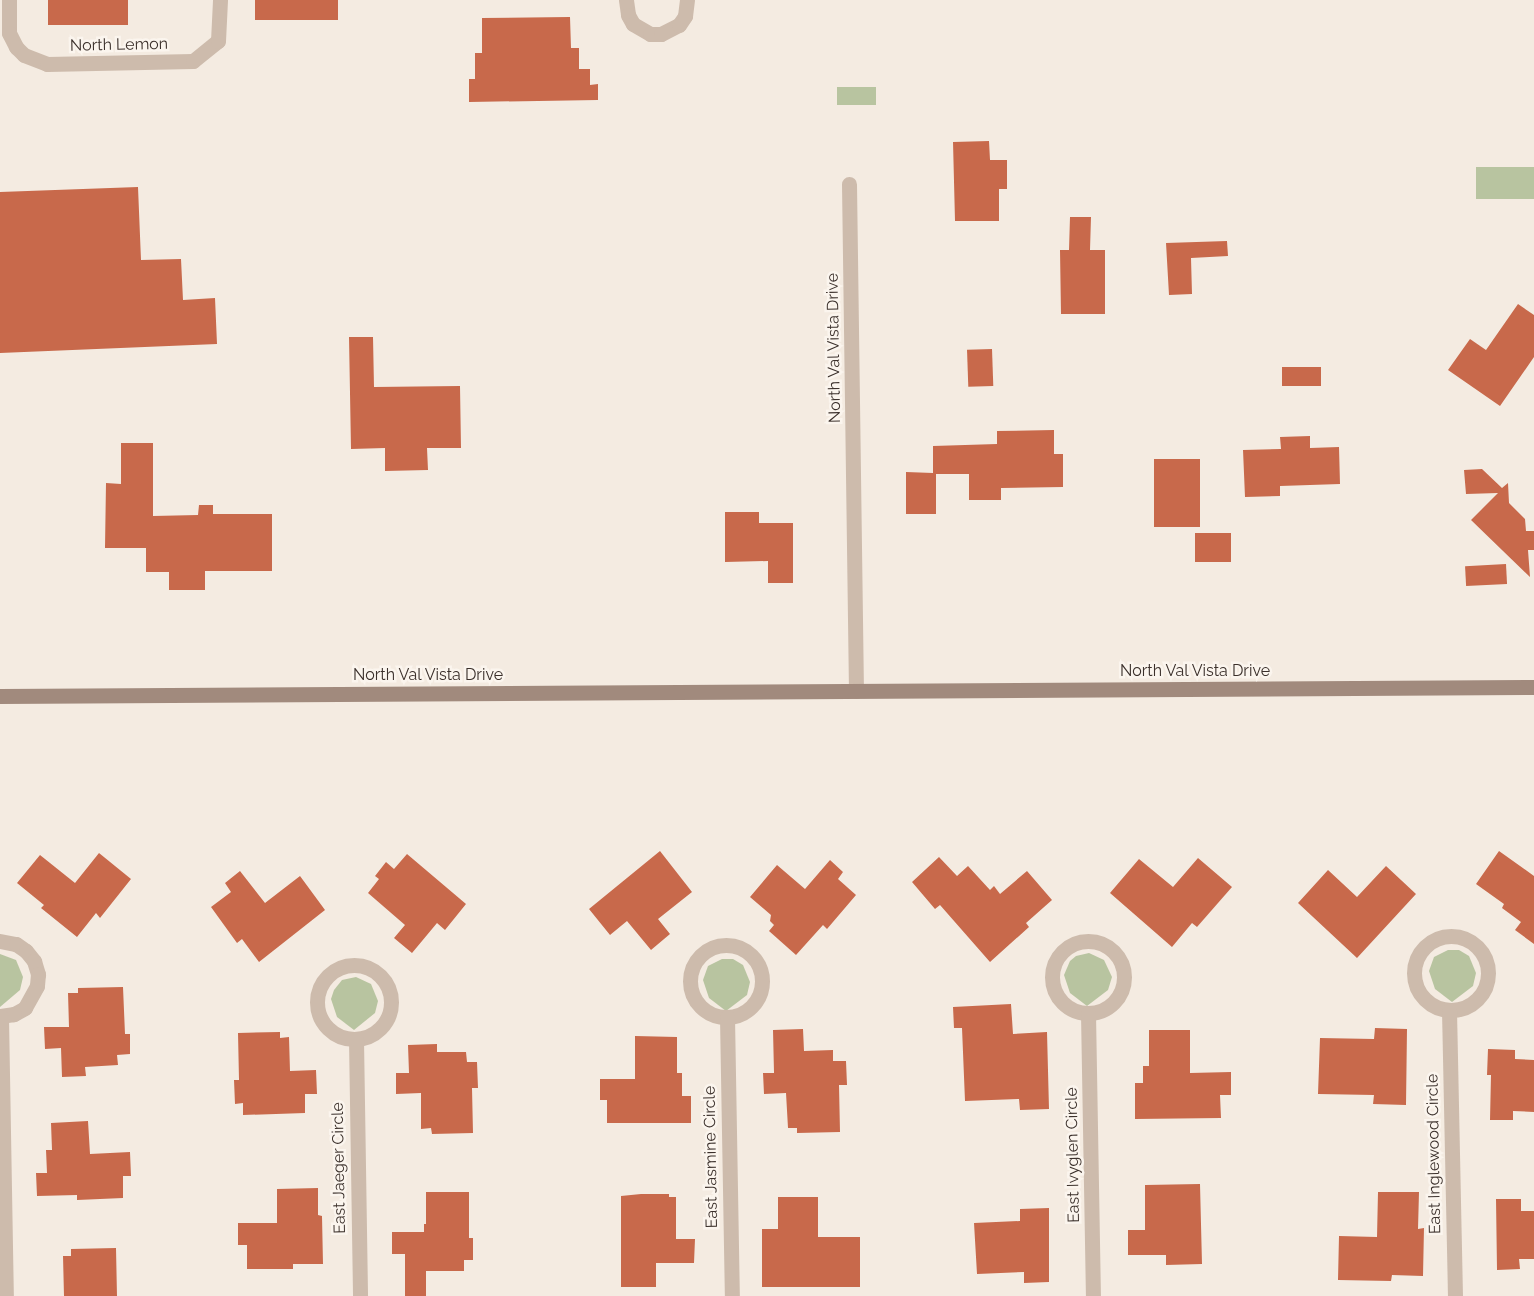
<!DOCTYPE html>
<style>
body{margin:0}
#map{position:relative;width:1534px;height:1296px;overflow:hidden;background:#f4ebe1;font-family:Raleway,sans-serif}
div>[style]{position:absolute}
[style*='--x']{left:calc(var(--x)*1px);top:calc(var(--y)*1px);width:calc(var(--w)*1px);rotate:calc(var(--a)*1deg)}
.green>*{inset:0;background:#b8c4a0;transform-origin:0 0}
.building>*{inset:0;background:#c8694b;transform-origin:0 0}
.minor>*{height:15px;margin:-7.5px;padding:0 7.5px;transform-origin:7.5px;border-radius:7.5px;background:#cdbbac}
.minor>.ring{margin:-7.5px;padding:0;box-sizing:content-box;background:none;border:15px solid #cdbbac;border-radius:50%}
.secondary>*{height:15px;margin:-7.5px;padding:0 7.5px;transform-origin:7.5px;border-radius:7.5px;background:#a18a7d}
span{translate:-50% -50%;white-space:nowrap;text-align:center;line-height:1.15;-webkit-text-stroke:5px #fbf5ee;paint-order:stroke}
.street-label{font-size:16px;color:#3b302b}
</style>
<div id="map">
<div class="green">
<i style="left:837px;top:87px;width:39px;height:18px"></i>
<i style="left:1534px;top:167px;width:32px;height:58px;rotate:90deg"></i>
<i style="clip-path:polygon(1448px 950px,1459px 950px,1469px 956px,1476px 973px,1473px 986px,1452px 1002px,1435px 989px,1429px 971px,1434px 957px)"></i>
<i style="clip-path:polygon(1089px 953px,1104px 960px,1112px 977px,1108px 990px,1087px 1006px,1070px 993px,1064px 975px,1070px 961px,1076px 956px)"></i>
<i style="clip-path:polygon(0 954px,16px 960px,23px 977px,20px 990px,0 1007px)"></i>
<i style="clip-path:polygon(722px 959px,733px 959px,743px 965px,750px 982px,747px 995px,726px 1011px,709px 998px,703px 980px,708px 966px)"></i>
<i style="clip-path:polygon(356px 977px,371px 984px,378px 1001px,375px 1013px,354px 1030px,337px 1017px,331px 999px,334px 990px,342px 980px)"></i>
</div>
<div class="building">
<i style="left:48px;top:0;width:80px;height:25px"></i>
<i style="left:255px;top:0;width:83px;height:20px"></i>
<i style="clip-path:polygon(570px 17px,571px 48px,579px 48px,579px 69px,590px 69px,590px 85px,598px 84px,598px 100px,469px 102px,469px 79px,475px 79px,475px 53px,482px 53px,482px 18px)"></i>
<i style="clip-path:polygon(989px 141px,990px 160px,1007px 160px,1007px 189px,999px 189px,999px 221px,955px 221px,953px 142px)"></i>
<i style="clip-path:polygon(138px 187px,141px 260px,181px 259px,183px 300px,215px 298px,217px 344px,0 353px,0 192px)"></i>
<i style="clip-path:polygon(1070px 217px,1091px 217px,1090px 250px,1105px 250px,1105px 314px,1061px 314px,1060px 250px,1069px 250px)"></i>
<i style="clip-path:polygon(1227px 241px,1228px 256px,1191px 258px,1192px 294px,1169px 295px,1166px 243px)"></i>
<i style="clip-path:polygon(1518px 304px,1534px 315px,1534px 357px,1500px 406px,1448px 370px,1470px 339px,1486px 350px)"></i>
<i style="clip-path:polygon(349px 337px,373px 337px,374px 387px,460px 386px,461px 448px,427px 448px,428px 470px,385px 471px,385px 448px,351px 449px)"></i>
<i style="left:992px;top:349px;width:37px;height:25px;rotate:88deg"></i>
<i style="left:1282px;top:367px;width:39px;height:19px"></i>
<i style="clip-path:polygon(1054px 430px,1054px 454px,1063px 454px,1063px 487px,1001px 488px,1001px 500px,969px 500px,969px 474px,936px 474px,936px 514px,906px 514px,906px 472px,933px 473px,933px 446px,997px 444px,997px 431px)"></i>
<i style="clip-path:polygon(1310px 436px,1310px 448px,1339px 447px,1340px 484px,1280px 486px,1280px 496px,1245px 497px,1243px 450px,1281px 449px,1280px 437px)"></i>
<i style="clip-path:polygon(121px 443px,153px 443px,153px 516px,198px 515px,199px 505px,213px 505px,213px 514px,272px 514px,272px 571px,205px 571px,205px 590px,169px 590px,169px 572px,146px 572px,146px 548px,105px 548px,106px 483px,121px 484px)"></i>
<i style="left:1154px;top:459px;width:46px;height:68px"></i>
<i style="clip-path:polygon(1482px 469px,1502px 488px,1508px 483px,1509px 503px,1525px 519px,1526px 531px,1534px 531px,1534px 550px,1528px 550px,1530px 577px,1471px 520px,1498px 493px,1466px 494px,1464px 470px)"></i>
<i style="clip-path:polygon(725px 512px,759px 512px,759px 523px,793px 523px,793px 583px,768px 583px,768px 561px,725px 562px)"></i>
<i style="left:1231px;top:533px;width:29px;height:36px;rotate:90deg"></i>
<i style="left:1506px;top:564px;width:20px;height:41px;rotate:87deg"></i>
<i style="clip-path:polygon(660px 851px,692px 892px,658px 919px,670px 934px,651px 950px,627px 921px,610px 935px,589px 909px)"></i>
<i style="clip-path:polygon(1499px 851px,1534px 876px,1534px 944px,1515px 930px,1521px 922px,1502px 908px,1504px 904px,1476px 884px)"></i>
<i style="clip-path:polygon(99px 853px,131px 879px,100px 918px,96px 913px,77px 937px,41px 908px,44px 905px,17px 883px,40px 855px,75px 883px)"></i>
<i style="clip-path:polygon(407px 854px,466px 904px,445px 930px,437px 923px,412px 953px,394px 938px,405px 925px,368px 893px,379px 879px,375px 876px,386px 862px,394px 869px)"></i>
<i style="clip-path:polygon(939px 857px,957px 876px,968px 866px,990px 890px,994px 886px,1000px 894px,1027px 871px,1052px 900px,1026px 923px,1029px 927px,990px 962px,940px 905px,935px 909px,912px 882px)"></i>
<i style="clip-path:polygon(1198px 858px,1232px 887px,1197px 927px,1192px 923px,1172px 947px,1110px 893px,1139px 859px,1173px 887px)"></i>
<i style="clip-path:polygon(830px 860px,843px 872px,838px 879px,856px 895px,827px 929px,823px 925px,796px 955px,769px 931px,774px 925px,770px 921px,771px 915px,750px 897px,777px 865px,805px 889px)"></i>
<i style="clip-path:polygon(1386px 866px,1416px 894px,1357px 958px,1298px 903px,1328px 870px,1357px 897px)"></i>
<i style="clip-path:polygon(240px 871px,265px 903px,300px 876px,325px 910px,259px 962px,242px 939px,237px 943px,211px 907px,231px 892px,225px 883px)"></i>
<i style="clip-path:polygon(123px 987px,125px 1034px,130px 1034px,130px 1054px,117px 1055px,118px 1065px,85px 1067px,86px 1076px,62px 1077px,61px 1048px,45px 1049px,44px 1027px,69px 1027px,68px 993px,78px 993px,78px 988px)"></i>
<i style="clip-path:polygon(1011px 1004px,1013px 1034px,1047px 1032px,1049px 1109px,1020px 1110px,1019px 1099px,965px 1101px,962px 1028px,954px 1028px,953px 1007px)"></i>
<i style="clip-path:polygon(1375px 1028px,1407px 1029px,1406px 1105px,1373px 1104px,1374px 1095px,1318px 1094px,1320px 1038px,1374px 1039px)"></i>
<i style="clip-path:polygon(803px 1029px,804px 1051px,833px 1050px,833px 1061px,846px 1061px,847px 1085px,839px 1085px,840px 1132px,797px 1133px,797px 1128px,788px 1128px,786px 1093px,764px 1094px,763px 1073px,774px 1073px,773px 1030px)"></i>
<i style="clip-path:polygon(1149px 1030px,1190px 1030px,1190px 1073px,1231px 1072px,1231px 1095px,1220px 1095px,1221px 1118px,1135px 1119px,1135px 1083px,1143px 1083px,1143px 1066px,1149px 1066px)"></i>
<i style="clip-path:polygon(280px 1032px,280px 1038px,289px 1037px,290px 1071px,316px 1070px,317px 1094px,305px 1094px,305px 1113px,243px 1115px,243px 1103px,235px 1104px,234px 1080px,239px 1080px,238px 1033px)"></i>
<i style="clip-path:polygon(635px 1036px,677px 1037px,677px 1073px,682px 1073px,682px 1096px,691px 1096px,691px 1123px,607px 1123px,607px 1100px,600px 1100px,600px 1079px,635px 1079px)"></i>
<i style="clip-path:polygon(437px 1044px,437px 1052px,466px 1052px,467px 1062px,477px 1062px,478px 1088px,472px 1088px,473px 1133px,432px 1134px,431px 1128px,421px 1129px,421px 1093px,396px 1094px,396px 1073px,409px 1073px,408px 1045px)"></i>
<i style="clip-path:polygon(1488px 1049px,1515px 1050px,1515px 1059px,1534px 1060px,1534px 1112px,1513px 1111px,1513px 1120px,1490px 1120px,1491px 1075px,1487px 1075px)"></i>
<i style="clip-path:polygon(88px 1121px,90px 1154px,130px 1152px,131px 1176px,123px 1176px,123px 1198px,77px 1200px,77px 1195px,37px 1196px,36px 1173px,47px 1173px,46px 1150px,52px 1150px,51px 1123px)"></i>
<i style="clip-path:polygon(1200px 1184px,1202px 1264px,1166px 1265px,1166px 1255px,1128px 1255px,1128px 1230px,1145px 1230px,1145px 1185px)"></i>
<i style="clip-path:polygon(318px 1188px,318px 1215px,322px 1216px,323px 1264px,293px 1264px,293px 1269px,247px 1269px,247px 1245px,238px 1245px,238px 1223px,277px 1223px,277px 1189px)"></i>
<i style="clip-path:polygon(426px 1192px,469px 1192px,469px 1238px,473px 1238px,473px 1260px,464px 1260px,464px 1271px,426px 1271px,426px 1296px,405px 1296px,405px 1254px,392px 1254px,392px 1232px,424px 1232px,424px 1224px,426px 1224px)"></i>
<i style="clip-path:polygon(1378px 1192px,1419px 1192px,1418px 1229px,1424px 1228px,1423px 1276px,1392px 1275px,1391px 1281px,1338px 1280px,1339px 1236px,1377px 1237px)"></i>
<i style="clip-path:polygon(641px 1194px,669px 1194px,669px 1197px,676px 1197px,676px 1239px,695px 1239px,694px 1263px,656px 1263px,656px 1287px,621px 1287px,621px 1196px)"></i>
<i style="clip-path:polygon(778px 1197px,818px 1197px,818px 1237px,860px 1237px,860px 1287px,762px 1287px,762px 1229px,778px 1229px)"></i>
<i style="clip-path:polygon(1496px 1199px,1521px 1199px,1521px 1211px,1534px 1211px,1534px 1259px,1519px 1259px,1520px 1269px,1497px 1270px)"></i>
<i style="clip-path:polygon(1049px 1208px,1049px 1282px,1024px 1283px,1024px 1272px,977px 1274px,974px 1223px,1020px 1221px,1020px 1209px)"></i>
<i style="clip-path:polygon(116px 1248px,117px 1296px,64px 1296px,63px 1256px,71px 1256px,71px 1249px)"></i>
</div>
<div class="minor">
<i style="--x:9;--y:0;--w:33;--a:90"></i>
<i style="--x:9;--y:33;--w:16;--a:63"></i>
<i style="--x:16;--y:47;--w:11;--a:45"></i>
<i style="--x:24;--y:55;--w:25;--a:21"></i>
<i style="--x:47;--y:64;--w:146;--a:-1.2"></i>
<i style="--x:193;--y:61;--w:32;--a:-39"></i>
<i style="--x:218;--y:41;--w:41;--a:-87.2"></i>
<i style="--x:626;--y:0;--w:15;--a:82"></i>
<i style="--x:628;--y:15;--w:10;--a:61"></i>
<i style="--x:633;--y:24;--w:20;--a:30"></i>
<i style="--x:650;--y:34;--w:11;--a:0"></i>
<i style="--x:661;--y:34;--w:20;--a:-27"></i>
<i style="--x:679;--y:25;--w:11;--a:-56"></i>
<i style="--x:685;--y:16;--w:16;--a:-83"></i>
<i style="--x:849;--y:184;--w:507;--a:89.21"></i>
<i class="ring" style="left:1414px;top:936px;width:59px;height:59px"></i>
<i style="--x:0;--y:941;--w:16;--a:11"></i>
<i style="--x:16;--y:944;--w:12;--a:35"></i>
<i style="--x:26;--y:951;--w:13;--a:51"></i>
<i style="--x:34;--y:961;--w:14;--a:73"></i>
<i style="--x:38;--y:974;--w:12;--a:95"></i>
<i style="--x:37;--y:986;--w:25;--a:119"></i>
<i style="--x:25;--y:1008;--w:13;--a:151"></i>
<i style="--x:14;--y:1014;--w:14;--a:172"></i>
<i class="ring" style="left:1052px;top:941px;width:57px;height:57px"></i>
<i class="ring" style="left:690px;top:945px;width:57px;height:57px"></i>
<i class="ring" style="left:317px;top:965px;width:59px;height:59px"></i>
<i style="--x:1449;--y:1010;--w:286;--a:88.8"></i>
<i style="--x:1088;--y:1013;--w:283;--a:89"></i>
<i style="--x:1;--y:1017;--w:279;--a:89"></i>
<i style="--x:727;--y:1017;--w:279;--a:89"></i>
<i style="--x:356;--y:1039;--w:257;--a:89.1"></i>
</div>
<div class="secondary">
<i style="--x:0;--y:696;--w:1534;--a:-0.34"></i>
</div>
<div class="street-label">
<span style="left:119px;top:45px;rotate:-1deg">North Lemon</span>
<span style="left:834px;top:348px;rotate:-91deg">North Val Vista Drive</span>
<span style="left:1195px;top:671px">North Val Vista Drive</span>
<span style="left:428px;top:675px">North Val Vista Drive</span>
<span style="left:1434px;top:1154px;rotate:-91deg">East Inglewood Circle</span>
<span style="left:1073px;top:1155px;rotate:-91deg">East Ivyglen Circle</span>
<span style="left:711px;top:1157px;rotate:-91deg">East Jasmine Circle</span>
<span style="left:339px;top:1168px;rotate:-91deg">East Jaeger Circle</span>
</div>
</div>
